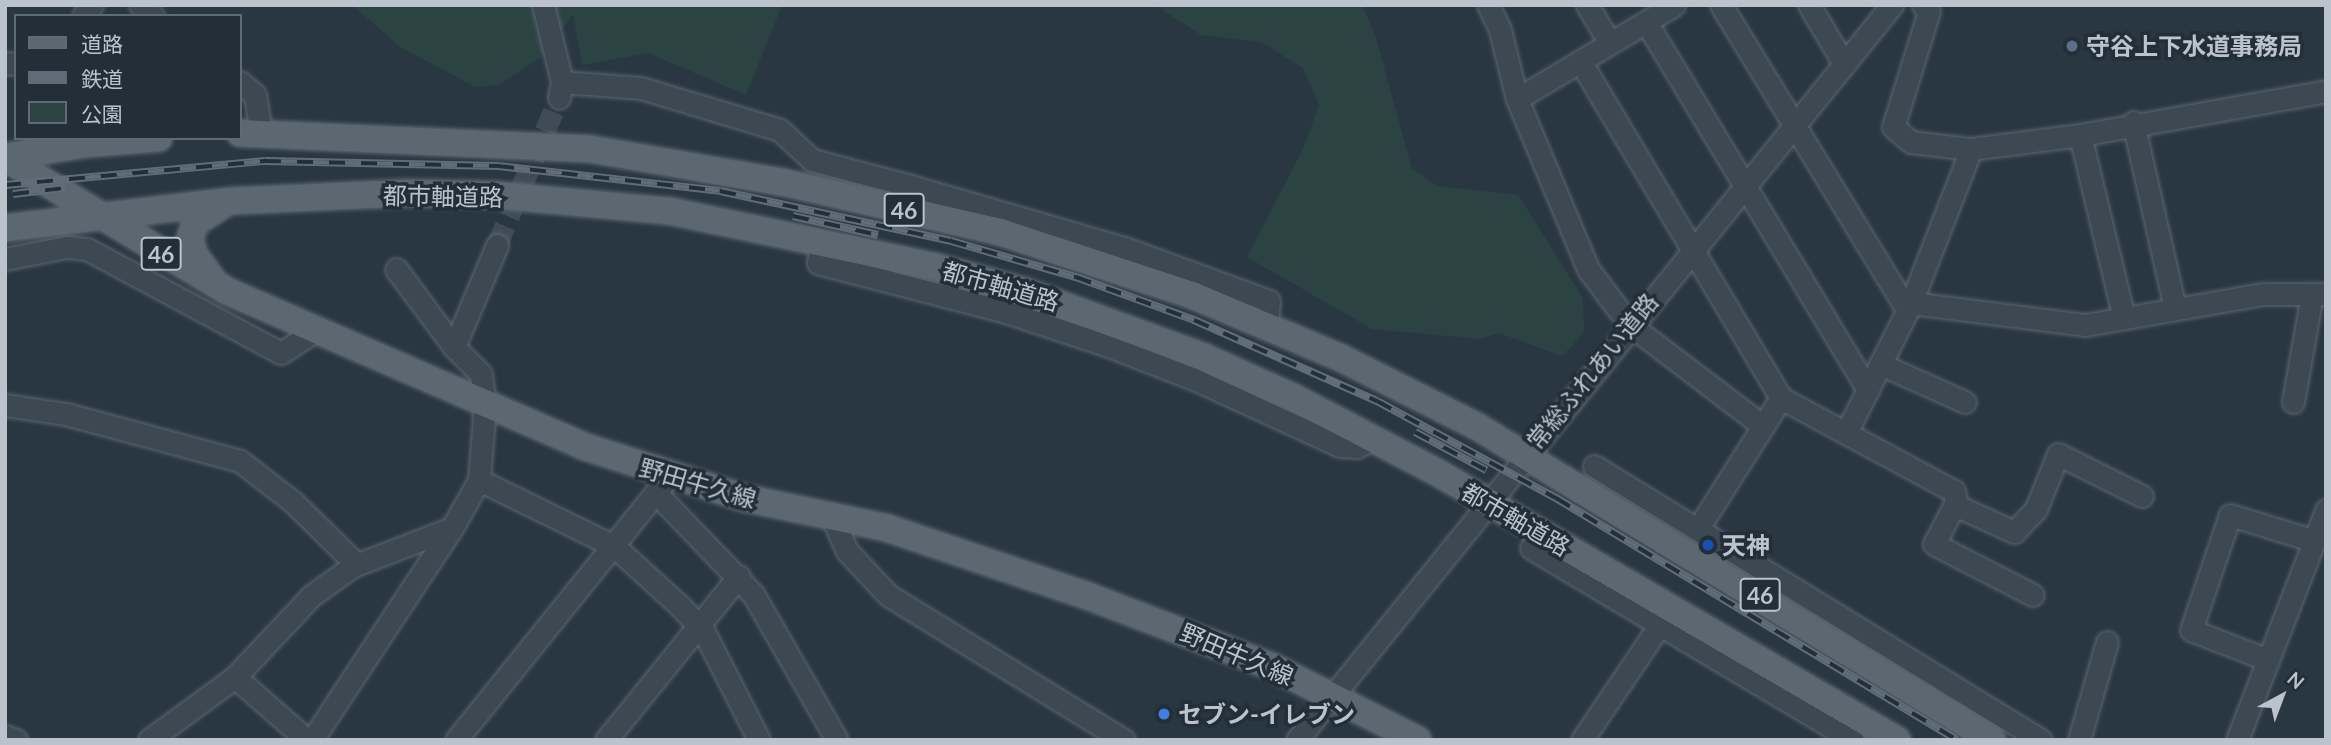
<!DOCTYPE html>
<meta charset="utf-8">
<style>
body{margin:0}
#map{position:relative;width:2331px;height:745px;overflow:hidden;background:#293743;font-family:Lato,"Noto Sans JP",sans-serif}
div>[style]{position:absolute}
[style*='--x']{left:calc(var(--x)*1px);top:calc(var(--y)*1px);width:calc(var(--w)*1px);rotate:calc(var(--a)*1deg)}
.green>*{inset:0;background:#2b4443}
.minor-tunnel>*{height:21px;margin-top:-10.5px;transform-origin:0;background:repeating-linear-gradient(90deg,#3f4c58 0 21px,transparent 0 31px)}
.roads{filter:drop-shadow(0 0 2px #5c6670) drop-shadow(0 0 2px #5c6670)}
.minor>*{height:21px;margin:-10.5px;padding:0 10.5px;transform-origin:10.5px;border-radius:10.5px;background:#3d4952}
.major>*{height:26px;margin:-13px;padding:0 13px;transform-origin:13px;border-radius:13px;background:#5b6872}
.rail>*{height:8px;margin-top:-4px;transform-origin:0;background:repeating-linear-gradient(90deg,#222e38 0 16px,#606d79 0 32px);box-sizing:border-box;border-block:2px solid #606d79}
.dots>*{width:19px;height:19px;translate:-50% -50%;box-sizing:border-box;border:4px solid #222e38;border-radius:50%}
span{translate:-50% -50%;white-space:nowrap;text-align:center;line-height:1.15;-webkit-text-stroke:7px #222e38;paint-order:stroke}
.shield-label span{padding:2px 5px;background:#222e38;border:2px solid;border-radius:5px;-webkit-text-stroke-width:0}
.shield-label{font-size:23px;color:#bbc3cc;font-weight:700}
.poi-label{font-size:24px;color:#bbc3cc;font-weight:700}
.left{translate:0 -50%;text-align:left}
.street-label{font-size:24px;color:#bbc3cc}
.frame{position:absolute;inset:0;border:7px solid #bbc3cc;pointer-events:none}
.legend{position:absolute;left:14px;top:14px;width:228px;height:126px;box-sizing:border-box;background:#222e38;border:2px solid #5f6a73;margin:0;padding:9px 12px;list-style:none;font-size:21px;color:#bbc3cc}
.legend li{display:flex;align-items:center;gap:14px;height:35px}
.legend b{width:35px;border:2px solid #5f6a73}
.north{position:absolute;left:2247px;top:661px;width:70px;height:70px;-webkit-text-stroke:5px #222e38;paint-order:stroke;rotate:41deg;font-size:19px;font-weight:700;line-height:28px;text-align:center;color:#bbc3cc}
.north::after{content:'';display:block;margin:auto;width:24px;height:32px;background:#bbc3cc;clip-path:polygon(50% 0,100% 100%,50% 72%,0 100%)}
</style>
<div id="map">
<div class="green">
<i style="clip-path:polygon(352px 5px,782px 5px,746px 95px,648px 53px,582px 65px,573px 14px,544px 55px,500px 84px,475px 87px,399px 46px)"></i>
<i style="clip-path:polygon(1155px 5px,1362px 5px,1376px 38px,1412px 169px,1438px 186px,1518px 195px,1583px 298px,1584px 333px,1562px 356px,1499px 333px,1480px 339px,1372px 329px,1247px 257px,1304px 147px,1319px 105px,1303px 68px,1261px 42px,1201px 35px)"></i>
</div>
<div class="minor-tunnel">
<i style="--x:497;--y:245;--w:160;--a:-67.1"></i>
</div>
<div class="roads">
<div class="minor">
<i style="--x:140;--y:5;--w:17;--a:40"></i>
<i style="--x:543;--y:5;--w:79;--a:76.1"></i>
<i style="--x:562;--y:82;--w:16;--a:101"></i>
<i style="--x:1488;--y:5;--w:28;--a:64"></i>
<i style="--x:1500;--y:30;--w:71;--a:76.2"></i>
<i style="--x:1517;--y:99;--w:184;--a:67.3"></i>
<i style="--x:1588;--y:269;--w:70;--a:53.1"></i>
<i style="--x:1630;--y:325;--w:167;--a:37.2"></i>
<i style="--x:1587;--y:5;--w:44;--a:58.8"></i>
<i style="--x:1721;--y:5;--w:357;--a:58.6"></i>
<i style="--x:1809;--y:5;--w:69;--a:59.3"></i>
<i style="--x:1923;--y:5;--w:8;--a:45"></i>
<i style="--x:1929;--y:11;--w:121;--a:107.2"></i>
<i style="--x:1893;--y:127;--w:23;--a:40"></i>
<i style="--x:1911;--y:142;--w:60;--a:6.7"></i>
<i style="--x:1971;--y:149;--w:110;--a:-7.3"></i>
<i style="--x:2080;--y:135;--w:250;--a:-10.1"></i>
<i style="--x:83;--y:16;--w:14;--a:-51"></i>
<i style="--x:1646;--y:22;--w:430;--a:58.9"></i>
<i style="--x:1580;--y:61;--w:392;--a:59.2"></i>
<i style="--x:1781;--y:398;--w:196;--a:28.3"></i>
<i style="--x:1954;--y:491;--w:15;--a:79"></i>
<i style="--x:1957;--y:506;--w:63;--a:24.5"></i>
<i style="--x:2014;--y:532;--w:32;--a:-46"></i>
<i style="--x:2036;--y:509;--w:59;--a:-68.2"></i>
<i style="--x:2058;--y:454;--w:94;--a:26.6"></i>
<i style="--x:5;--y:63;--w:11;--a:5"></i>
<i style="--x:240;--y:82;--w:20;--a:41"></i>
<i style="--x:255;--y:95;--w:38;--a:81"></i>
<i style="--x:562;--y:82;--w:79;--a:4.3"></i>
<i style="--x:641;--y:88;--w:145;--a:16.8"></i>
<i style="--x:780;--y:130;--w:44;--a:43.2"></i>
<i style="--x:812;--y:160;--w:102;--a:14.7"></i>
<i style="--x:911;--y:186;--w:13;--a:108"></i>
<i style="--x:1517;--y:99;--w:183;--a:-30.9"></i>
<i style="--x:2133;--y:122;--w:192;--a:77.3"></i>
<i style="--x:2080;--y:135;--w:188;--a:76.5"></i>
<i style="--x:911;--y:186;--w:223;--a:16.2"></i>
<i style="--x:1125;--y:248;--w:153;--a:20.2"></i>
<i style="--x:1269;--y:301;--w:23;--a:95"></i>
<i style="--x:822;--y:242;--w:21;--a:101"></i>
<i style="--x:818;--y:263;--w:194;--a:14.6"></i>
<i style="--x:1006;--y:312;--w:105;--a:18.3"></i>
<i style="--x:1106;--y:345;--w:94;--a:21.1"></i>
<i style="--x:1194;--y:379;--w:161;--a:24.7"></i>
<i style="--x:1340;--y:446;--w:17;--a:3"></i>
<i style="--x:1357;--y:447;--w:17;--a:-28"></i>
<i style="--x:5;--y:259;--w:63;--a:-11"></i>
<i style="--x:67;--y:247;--w:20;--a:6"></i>
<i style="--x:87;--y:249;--w:220;--a:28.2"></i>
<i style="--x:281;--y:353;--w:38;--a:-33"></i>
<i style="--x:1911;--y:303;--w:175;--a:7.2"></i>
<i style="--x:2085;--y:325;--w:181;--a:-9.9"></i>
<i style="--x:2263;--y:294;--w:63;--a:0"></i>
<i style="--x:454;--y:347;--w:111;--a:-67.1"></i>
<i style="--x:1880;--y:364;--w:93;--a:24.1"></i>
<i style="--x:2293;--y:402;--w:110;--a:-80"></i>
<i style="--x:5;--y:405;--w:62;--a:8.4"></i>
<i style="--x:66;--y:414;--w:180;--a:15.1"></i>
<i style="--x:240;--y:461;--w:67;--a:37.7"></i>
<i style="--x:293;--y:502;--w:88;--a:44.5"></i>
<i style="--x:1847;--y:431;--w:143;--a:-63.4"></i>
<i style="--x:1911;--y:303;--w:165;--a:-68.7"></i>
<i style="--x:1594;--y:466;--w:524;--a:31.51"></i>
<i style="--x:479;--y:480;--w:150;--a:26.1"></i>
<i style="--x:614;--y:546;--w:91;--a:42.3"></i>
<i style="--x:681;--y:607;--w:34;--a:47"></i>
<i style="--x:704;--y:632;--w:121;--a:63"></i>
<i style="--x:656;--y:493;--w:140;--a:46.2"></i>
<i style="--x:753;--y:594;--w:168;--a:60.1"></i>
<i style="--x:1956;--y:502;--w:47;--a:117.6"></i>
<i style="--x:1934;--y:544;--w:111;--a:27.3"></i>
<i style="--x:831;--y:515;--w:39;--a:66"></i>
<i style="--x:847;--y:551;--w:60;--a:47"></i>
<i style="--x:888;--y:595;--w:277;--a:31.6"></i>
<i style="--x:1699;--y:527;--w:153;--a:-57.6"></i>
<i style="--x:1531;--y:548;--w:375;--a:30.8"></i>
<i style="--x:2266;--y:659;--w:80;--a:-158.9"></i>
<i style="--x:2191;--y:630;--w:121;--a:-71.3"></i>
<i style="--x:2230;--y:515;--w:86;--a:17"></i>
<i style="--x:235;--y:677;--w:96;--a:41.2"></i>
<i style="--x:5;--y:736;--w:12;--a:20"></i>
<i style="--x:149;--y:740;--w:107;--a:-36.2"></i>
<i style="--x:235;--y:677;--w:111;--a:-46.8"></i>
<i style="--x:311;--y:596;--w:52;--a:-35.5"></i>
<i style="--x:353;--y:566;--w:106;--a:-21"></i>
<i style="--x:452;--y:528;--w:55;--a:-60.6"></i>
<i style="--x:479;--y:480;--w:76;--a:-85.5"></i>
<i style="--x:485;--y:404;--w:30;--a:-98"></i>
<i style="--x:481;--y:374;--w:38;--a:-135"></i>
<i style="--x:454;--y:347;--w:97;--a:-126.6"></i>
<i style="--x:312;--y:740;--w:254;--a:-56.6"></i>
<i style="--x:456;--y:740;--w:338;--a:-51.1"></i>
<i style="--x:606;--y:740;--w:211;--a:-51"></i>
<i style="--x:1297;--y:740;--w:946;--a:-51.01"></i>
<i style="--x:1582;--y:740;--w:138;--a:-56"></i>
<i style="--x:2079;--y:740;--w:102;--a:-74.1"></i>
<i style="--x:2237;--y:740;--w:247;--a:-68.8"></i>
</div>
<div class="major">
<i style="--x:240;--y:133;--w:350;--a:2.6"></i>
<i style="--x:590;--y:149;--w:195;--a:9.8"></i>
<i style="--x:782;--y:182;--w:224;--a:12.9"></i>
<i style="--x:1000;--y:232;--w:202;--a:18.2"></i>
<i style="--x:1192;--y:295;--w:162;--a:22.9"></i>
<i style="--x:1341;--y:358;--w:153;--a:26.7"></i>
<i style="--x:1478;--y:427;--w:602;--a:31.34"></i>
<i style="--x:5;--y:157;--w:80;--a:-9.3"></i>
<i style="--x:84;--y:144;--w:75;--a:-4.6"></i>
<i style="--x:5;--y:158;--w:259;--a:30.9"></i>
<i style="--x:227;--y:291;--w:388;--a:23.5"></i>
<i style="--x:583;--y:446;--w:169;--a:17.9"></i>
<i style="--x:744;--y:498;--w:146;--a:11.8"></i>
<i style="--x:887;--y:528;--w:212;--a:18.7"></i>
<i style="--x:1088;--y:596;--w:198;--a:21"></i>
<i style="--x:1273;--y:667;--w:162;--a:26.7"></i>
<i style="--x:5;--y:228;--w:228;--a:-6.8"></i>
<i style="--x:231;--y:201;--w:178;--a:-2.6"></i>
<i style="--x:409;--y:193;--w:86;--a:1.3"></i>
<i style="--x:495;--y:195;--w:175;--a:5.3"></i>
<i style="--x:669;--y:211;--w:270;--a:11.8"></i>
<i style="--x:933;--y:266;--w:94;--a:15.4"></i>
<i style="--x:1024;--y:291;--w:192;--a:20.1"></i>
<i style="--x:1204;--y:357;--w:98;--a:24.2"></i>
<i style="--x:1293;--y:397;--w:166;--a:27.6"></i>
<i style="--x:1440;--y:474;--w:529;--a:30.2"></i>
<i style="--x:212;--y:279;--w:31;--a:-126"></i>
<i style="--x:194;--y:254;--w:16;--a:-105"></i>
<i style="--x:190;--y:239;--w:17;--a:-73"></i>
<i style="--x:195;--y:223;--w:35;--a:-33"></i>
</div>
</div>
<div class="rail">
<i style="--x:5;--y:185;--w:261;--a:-5.3"></i>
<i style="--x:265;--y:161;--w:233;--a:1.2"></i>
<i style="--x:498;--y:166;--w:223;--a:6.4"></i>
<i style="--x:720;--y:191;--w:236;--a:12.2"></i>
<i style="--x:951;--y:241;--w:130;--a:16.1"></i>
<i style="--x:1076;--y:277;--w:126;--a:20"></i>
<i style="--x:1194;--y:320;--w:200;--a:23.9"></i>
<i style="--x:1377;--y:401;--w:204;--a:28.5"></i>
<i style="--x:1556;--y:498;--w:468;--a:31.1"></i>
<i style="--x:13;--y:194;--w:52;--a:-6.6"></i>
<i style="--x:793;--y:216;--w:87;--a:12.6"></i>
<i style="--x:1415;--y:432;--w:81;--a:28.2"></i>
</div>
<div class="dots">
<i style="left:2072px;top:46px;background:#5c6f8a"></i>
<i style="left:1708px;top:545px;background:#1a4fb4"></i>
<i style="left:1164px;top:714px;background:#3f7fe0"></i>
</div>
<div class="shield-label">
<span style="left:904px;top:210px">46</span>
<span style="left:161px;top:254px">46</span>
<span style="left:1760px;top:595px">46</span>
</div>
<div class="poi-label">
<span class="left" style="left:2086px;top:46px">守谷上下水道事務局</span>
<span class="left" style="left:1722px;top:545px">天神</span>
<span class="left" style="left:1178px;top:714px">セブン-イレブン</span>
</div>
<div class="street-label">
<span style="left:443px;top:196px;rotate:1deg">都市軸道路</span>
<span style="left:1001px;top:286px;rotate:16deg">都市軸道路</span>
<span style="left:1592px;top:371px;rotate:-51deg">常総ふれあい道路</span>
<span style="left:698px;top:483px;rotate:16deg">野田牛久線</span>
<span style="left:1516px;top:519px;rotate:30deg">都市軸道路</span>
<span style="left:1237px;top:654px;rotate:23deg">野田牛久線</span>
</div>
<div class="frame"></div>
<ul class="legend">
<li><b style="height:9px;background:#5b6872"></b>道路</li>
<li><b style="height:9px;background:#606d79"></b>鉄道</li>
<li><b style="height:19px;background:#2b4443"></b>公園</li>
</ul>
<div class="north">N</div>
</div>
